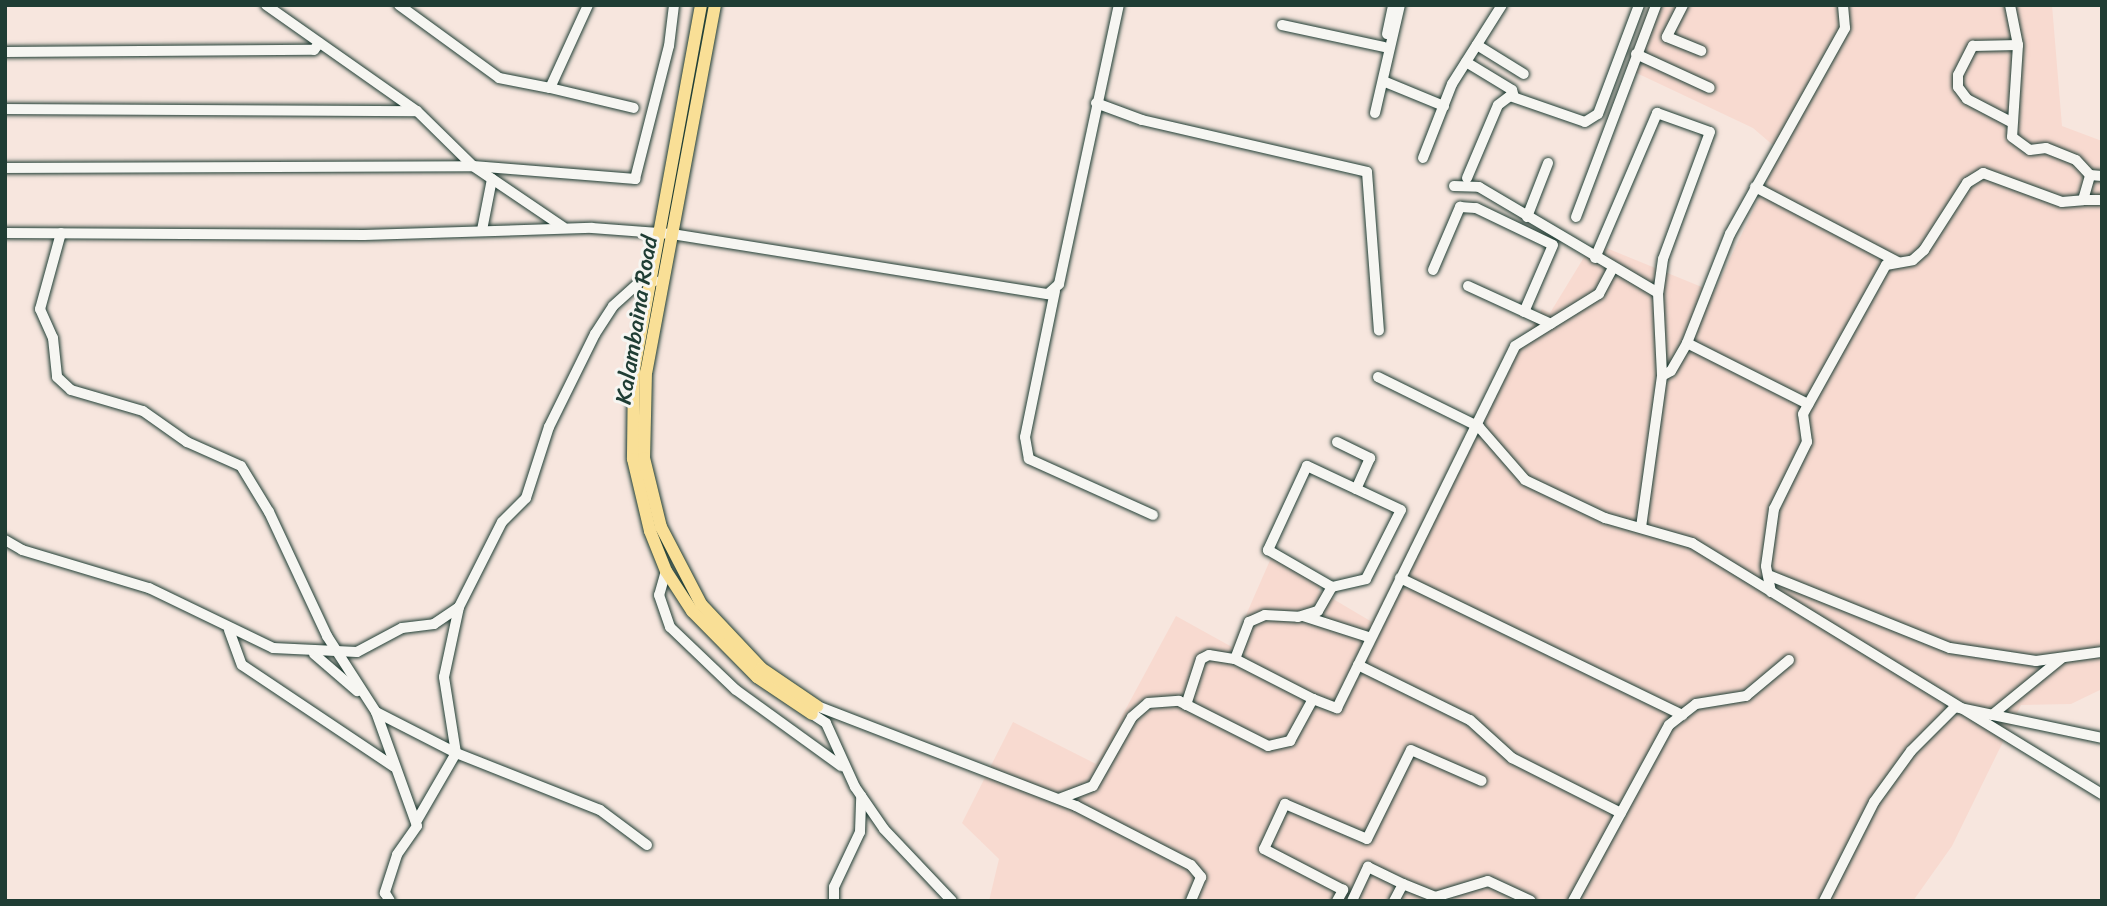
<!DOCTYPE html>
<style>
body{margin:0}
#map{position:relative;width:2107px;height:906px;overflow:hidden;background:#f7e6de;font-family:Sriracha,sans-serif}
div>[style]{position:absolute}
[style*='--x']{left:calc(var(--x)*1px);top:calc(var(--y)*1px);width:calc(var(--w)*1px);rotate:calc(var(--a)*1deg)}
.built>*{inset:0;background:#f8dad0}
.roads{filter:drop-shadow(0 0 2px #1f3d34) drop-shadow(0 0 2px #1f3d34)}
.minor>*{height:10px;margin:-5px;padding:0 5px;transform-origin:5px;border-radius:5px;background:#f6f6f2}
.major>*{height:12px;margin:-6px;padding:0 6px;transform-origin:6px;border-radius:6px;background:#f9df96}
span{translate:-50% -50%;white-space:nowrap;text-align:center;line-height:1.15;-webkit-text-stroke:6px #f6f6f2;paint-order:stroke}
.street-label{font-size:23px;color:#1f3d34}
.frame{position:absolute;inset:0;border:7px solid #1f3d34;pointer-events:none}
</style>
<div id="map">
<div class="built">
<i style="clip-path:polygon(1649px 5px,2052px 5px,2062px 126px,2102px 141px,2102px 689px,2071px 704px,2021px 705px,1952px 846px,1913px 901px,989px 901px,999px 859px,962px 823px,1013px 722px,1096px 764px,1176px 616px,1232px 647px,1275px 549px,1322px 584px,1318px 590px,1372px 622px,1511px 343px,1520px 346px,1542px 309px,1550px 313px,1586px 254px,1599px 245px,1714px 292px,1781px 152px,1753px 128px,1626px 68px)"></i>
</div>
<div class="roads">
<div class="minor">
<i style="--x:266;--y:5;--w:184;--a:35.1"></i>
<i style="--x:417;--y:111;--w:78;--a:44.5"></i>
<i style="--x:473;--y:166;--w:163;--a:4.6"></i>
<i style="--x:635;--y:179;--w:137;--a:-75.7"></i>
<i style="--x:669;--y:46;--w:41;--a:-83"></i>
<i style="--x:399;--y:5;--w:124;--a:36.1"></i>
<i style="--x:499;--y:78;--w:52;--a:11.1"></i>
<i style="--x:550;--y:88;--w:91;--a:-65.4"></i>
<i style="--x:1683;--y:5;--w:36;--a:117"></i>
<i style="--x:1667;--y:37;--w:37;--a:22"></i>
<i style="--x:2010;--y:5;--w:41;--a:78.7"></i>
<i style="--x:2018;--y:45;--w:92;--a:93.7"></i>
<i style="--x:2012;--y:137;--w:22;--a:36"></i>
<i style="--x:2030;--y:150;--w:16;--a:-7"></i>
<i style="--x:2046;--y:148;--w:32;--a:22"></i>
<i style="--x:2076;--y:160;--w:21;--a:47"></i>
<i style="--x:1282;--y:25;--w:104;--a:12.2"></i>
<i style="--x:1387;--y:34;--w:30;--a:-78"></i>
<i style="--x:1477;--y:45;--w:55;--a:31.7"></i>
<i style="--x:5;--y:52;--w:309;--a:-0.4"></i>
<i style="--x:314;--y:50;--w:9;--a:-54"></i>
<i style="--x:1636;--y:54;--w:81;--a:24.7"></i>
<i style="--x:1466;--y:62;--w:54;--a:31.3"></i>
<i style="--x:1512;--y:90;--w:7;--a:74"></i>
<i style="--x:1383;--y:81;--w:66;--a:22.3"></i>
<i style="--x:550;--y:88;--w:86;--a:13.4"></i>
<i style="--x:1096;--y:103;--w:49;--a:20.3"></i>
<i style="--x:1142;--y:120;--w:231;--a:13"></i>
<i style="--x:1367;--y:172;--w:159;--a:85.7"></i>
<i style="--x:5;--y:109;--w:412;--a:0.3"></i>
<i style="--x:1375;--y:113;--w:111;--a:-77"></i>
<i style="--x:2011;--y:122;--w:50;--a:-152.4"></i>
<i style="--x:1967;--y:99;--w:15;--a:-127"></i>
<i style="--x:1958;--y:87;--w:12;--a:-90"></i>
<i style="--x:1958;--y:75;--w:33;--a:-63"></i>
<i style="--x:1973;--y:46;--w:45;--a:-1.3"></i>
<i style="--x:1423;--y:158;--w:79;--a:-68.6"></i>
<i style="--x:1452;--y:84;--w:93;--a:-57.7"></i>
<i style="--x:5;--y:168;--w:468;--a:-0.2"></i>
<i style="--x:473;--y:166;--w:109;--a:34.1"></i>
<i style="--x:1467;--y:178;--w:79;--a:-67"></i>
<i style="--x:1498;--y:105;--w:15;--a:-37"></i>
<i style="--x:1510;--y:96;--w:79;--a:19.1"></i>
<i style="--x:1585;--y:122;--w:15;--a:-32"></i>
<i style="--x:1598;--y:114;--w:116;--a:-69.4"></i>
<i style="--x:1454;--y:186;--w:25;--a:2"></i>
<i style="--x:1479;--y:187;--w:208;--a:30.6"></i>
<i style="--x:1658;--y:293;--w:83;--a:87.2"></i>
<i style="--x:1662;--y:376;--w:153;--a:97.9"></i>
<i style="--x:1755;--y:187;--w:161;--a:27.7"></i>
<i style="--x:2083;--y:200;--w:19;--a:0"></i>
<i style="--x:1527;--y:217;--w:58;--a:-68.7"></i>
<i style="--x:1576;--y:217;--w:227;--a:-69.3"></i>
<i style="--x:482;--y:230;--w:52;--a:-78.9"></i>
<i style="--x:5;--y:233;--w:359;--a:0.3"></i>
<i style="--x:364;--y:235;--w:228;--a:-1.8"></i>
<i style="--x:592;--y:228;--w:80;--a:4.3"></i>
<i style="--x:672;--y:234;--w:381;--a:9.1"></i>
<i style="--x:1048;--y:294;--w:15;--a:-42"></i>
<i style="--x:1059;--y:284;--w:285;--a:-77.9"></i>
<i style="--x:61;--y:233;--w:79;--a:105.4"></i>
<i style="--x:40;--y:309;--w:32;--a:66"></i>
<i style="--x:53;--y:338;--w:39;--a:84"></i>
<i style="--x:57;--y:377;--w:19;--a:43"></i>
<i style="--x:71;--y:390;--w:75;--a:16.3"></i>
<i style="--x:143;--y:411;--w:54;--a:35.2"></i>
<i style="--x:187;--y:442;--w:59;--a:24"></i>
<i style="--x:241;--y:466;--w:54;--a:58.7"></i>
<i style="--x:269;--y:512;--w:137;--a:64.9"></i>
<i style="--x:327;--y:636;--w:90;--a:57.2"></i>
<i style="--x:376;--y:712;--w:121;--a:70.2"></i>
<i style="--x:417;--y:826;--w:35;--a:125"></i>
<i style="--x:397;--y:855;--w:40;--a:108"></i>
<i style="--x:385;--y:893;--w:9;--a:58"></i>
<i style="--x:1595;--y:258;--w:158;--a:-66.8"></i>
<i style="--x:1657;--y:113;--w:56;--a:19.7"></i>
<i style="--x:1710;--y:132;--w:135;--a:110.3"></i>
<i style="--x:1663;--y:259;--w:34;--a:98"></i>
<i style="--x:1433;--y:270;--w:69;--a:-66.8"></i>
<i style="--x:1460;--y:207;--w:16;--a:4"></i>
<i style="--x:1476;--y:208;--w:85;--a:25.7"></i>
<i style="--x:1553;--y:245;--w:73;--a:113.4"></i>
<i style="--x:1468;--y:286;--w:91;--a:24.6"></i>
<i style="--x:1055;--y:291;--w:149;--a:101.6"></i>
<i style="--x:1025;--y:437;--w:22;--a:80"></i>
<i style="--x:1029;--y:459;--w:136;--a:24.3"></i>
<i style="--x:1687;--y:343;--w:136;--a:26.8"></i>
<i style="--x:1662;--y:376;--w:10;--a:-29"></i>
<i style="--x:1671;--y:371;--w:32;--a:-60"></i>
<i style="--x:1687;--y:343;--w:117;--a:-68.5"></i>
<i style="--x:1730;--y:234;--w:236;--a:-60.8"></i>
<i style="--x:1845;--y:28;--w:23;--a:-95"></i>
<i style="--x:1378;--y:377;--w:113;--a:26.3"></i>
<i style="--x:1479;--y:427;--w:70;--a:49"></i>
<i style="--x:1525;--y:480;--w:89;--a:25.4"></i>
<i style="--x:1605;--y:518;--w:91;--a:16"></i>
<i style="--x:1692;--y:543;--w:481;--a:31.5"></i>
<i style="--x:1337;--y:442;--w:37;--a:26"></i>
<i style="--x:1370;--y:458;--w:34;--a:114"></i>
<i style="--x:5;--y:540;--w:20;--a:30"></i>
<i style="--x:22;--y:550;--w:133;--a:16.7"></i>
<i style="--x:149;--y:588;--w:138;--a:25.8"></i>
<i style="--x:273;--y:648;--w:84;--a:2.7"></i>
<i style="--x:357;--y:652;--w:51;--a:-28.1"></i>
<i style="--x:402;--y:628;--w:32;--a:-7"></i>
<i style="--x:434;--y:624;--w:30;--a:-34"></i>
<i style="--x:666;--y:571;--w:25;--a:106"></i>
<i style="--x:659;--y:595;--w:34;--a:71"></i>
<i style="--x:670;--y:627;--w:91;--a:43.7"></i>
<i style="--x:736;--y:690;--w:130;--a:35.9"></i>
<i style="--x:1768;--y:575;--w:196;--a:21.9"></i>
<i style="--x:1950;--y:648;--w:87;--a:8.6"></i>
<i style="--x:2036;--y:661;--w:67;--a:-7.8"></i>
<i style="--x:1400;--y:578;--w:314;--a:25.9"></i>
<i style="--x:1771;--y:592;--w:26;--a:-101"></i>
<i style="--x:1766;--y:566;--w:58;--a:-82"></i>
<i style="--x:1774;--y:509;--w:75;--a:-63.8"></i>
<i style="--x:1807;--y:442;--w:28;--a:-98"></i>
<i style="--x:1803;--y:414;--w:171;--a:-60.9"></i>
<i style="--x:1886;--y:265;--w:27;--a:-10"></i>
<i style="--x:1913;--y:260;--w:15;--a:-42"></i>
<i style="--x:1924;--y:250;--w:80;--a:-57.3"></i>
<i style="--x:1967;--y:183;--w:19;--a:-32"></i>
<i style="--x:1983;--y:173;--w:84;--a:20.2"></i>
<i style="--x:2062;--y:202;--w:21;--a:-5"></i>
<i style="--x:2083;--y:200;--w:26;--a:-74"></i>
<i style="--x:2090;--y:175;--w:12;--a:5"></i>
<i style="--x:1303;--y:616;--w:71;--a:17.9"></i>
<i style="--x:229;--y:630;--w:37;--a:70"></i>
<i style="--x:242;--y:665;--w:182;--a:33.8"></i>
<i style="--x:314;--y:654;--w:57;--a:40.7"></i>
<i style="--x:1235;--y:659;--w:88;--a:27.1"></i>
<i style="--x:1358;--y:665;--w:125;--a:26.2"></i>
<i style="--x:1470;--y:720;--w:57;--a:42.1"></i>
<i style="--x:1512;--y:758;--w:122;--a:26.8"></i>
<i style="--x:1186;--y:705;--w:48;--a:-71.9"></i>
<i style="--x:1201;--y:659;--w:9;--a:-27"></i>
<i style="--x:1209;--y:655;--w:26;--a:9"></i>
<i style="--x:1235;--y:659;--w:40;--a:-69"></i>
<i style="--x:1249;--y:622;--w:17;--a:-24"></i>
<i style="--x:1265;--y:615;--w:33;--a:3"></i>
<i style="--x:1298;--y:617;--w:21;--a:-17"></i>
<i style="--x:1318;--y:611;--w:28;--a:-60"></i>
<i style="--x:1332;--y:587;--w:35;--a:-13"></i>
<i style="--x:1366;--y:579;--w:77;--a:-63.1"></i>
<i style="--x:1401;--y:510;--w:104;--a:-154.9"></i>
<i style="--x:1307;--y:466;--w:93;--a:114.9"></i>
<i style="--x:1268;--y:550;--w:74;--a:30"></i>
<i style="--x:376;--y:712;--w:90;--a:27.1"></i>
<i style="--x:456;--y:753;--w:80;--a:120.1"></i>
<i style="--x:1992;--y:715;--w:90;--a:-39.2"></i>
<i style="--x:1059;--y:799;--w:36;--a:-21"></i>
<i style="--x:1093;--y:786;--w:79;--a:-60.5"></i>
<i style="--x:1132;--y:717;--w:21;--a:-41"></i>
<i style="--x:1148;--y:703;--w:31;--a:-4"></i>
<i style="--x:1179;--y:701;--w:100;--a:26.8"></i>
<i style="--x:1268;--y:746;--w:23;--a:-13"></i>
<i style="--x:1290;--y:741;--w:48;--a:-61.3"></i>
<i style="--x:1313;--y:699;--w:26;--a:21"></i>
<i style="--x:1337;--y:708;--w:403;--a:-63.8"></i>
<i style="--x:1515;--y:346;--w:99;--a:-31.8"></i>
<i style="--x:1599;--y:294;--w:30;--a:-62"></i>
<i style="--x:647;--y:845;--w:59;--a:-143.3"></i>
<i style="--x:600;--y:810;--w:155;--a:-158.4"></i>
<i style="--x:456;--y:753;--w:77;--a:-99"></i>
<i style="--x:444;--y:677;--w:72;--a:-77.9"></i>
<i style="--x:459;--y:607;--w:95;--a:-63.2"></i>
<i style="--x:502;--y:522;--w:34;--a:-45"></i>
<i style="--x:526;--y:498;--w:75;--a:-72.1"></i>
<i style="--x:549;--y:427;--w:104;--a:-63.7"></i>
<i style="--x:595;--y:334;--w:33;--a:-57"></i>
<i style="--x:613;--y:306;--w:40;--a:-42"></i>
<i style="--x:643;--y:279;--w:12;--a:9"></i>
<i style="--x:1435;--y:897;--w:55;--a:-16.8"></i>
<i style="--x:1488;--y:881;--w:47;--a:24.9"></i>
<i style="--x:834;--y:901;--w:14;--a:-90"></i>
<i style="--x:834;--y:887;--w:61;--a:-64.7"></i>
<i style="--x:860;--y:832;--w:36;--a:-88"></i>
<i style="--x:952;--y:901;--w:99;--a:-133.4"></i>
<i style="--x:884;--y:829;--w:51;--a:-124.6"></i>
<i style="--x:855;--y:787;--w:70;--a:-114.4"></i>
<i style="--x:826;--y:723;--w:17;--a:-147"></i>
<i style="--x:812;--y:714;--w:9;--a:-58"></i>
<i style="--x:817;--y:706;--w:278;--a:21.1"></i>
<i style="--x:1076;--y:806;--w:129;--a:27.2"></i>
<i style="--x:1191;--y:865;--w:16;--a:50"></i>
<i style="--x:1201;--y:877;--w:26;--a:113"></i>
<i style="--x:1337;--y:901;--w:13;--a:-61"></i>
<i style="--x:1343;--y:890;--w:89;--a:-152.6"></i>
<i style="--x:1264;--y:849;--w:50;--a:-65"></i>
<i style="--x:1285;--y:804;--w:89;--a:23.1"></i>
<i style="--x:1367;--y:839;--w:99;--a:-63.7"></i>
<i style="--x:1411;--y:750;--w:77;--a:23.6"></i>
<i style="--x:1352;--y:901;--w:38;--a:-65"></i>
<i style="--x:1368;--y:867;--w:39;--a:26"></i>
<i style="--x:1394;--y:901;--w:19;--a:-62"></i>
<i style="--x:1403;--y:884;--w:40;--a:22"></i>
<i style="--x:1573;--y:901;--w:200;--a:-61.4"></i>
<i style="--x:1669;--y:725;--w:34;--a:-38"></i>
<i style="--x:1696;--y:704;--w:51;--a:-9.1"></i>
<i style="--x:1746;--y:696;--w:56;--a:-39.9"></i>
<i style="--x:1824;--y:901;--w:111;--a:-63.2"></i>
<i style="--x:1874;--y:802;--w:63;--a:-54"></i>
<i style="--x:1911;--y:751;--w:62;--a:-45"></i>
<i style="--x:1955;--y:707;--w:150;--a:11.9"></i>
</div>
<div class="major">
<i style="--x:701;--y:5;--w:372;--a:100.4"></i>
<i style="--x:634;--y:371;--w:88;--a:90.7"></i>
<i style="--x:633;--y:459;--w:74;--a:76.7"></i>
<i style="--x:650;--y:531;--w:43;--a:68.2"></i>
<i style="--x:666;--y:571;--w:48;--a:57"></i>
<i style="--x:692;--y:611;--w:93;--a:45.4"></i>
<i style="--x:757;--y:677;--w:66;--a:33.9"></i>
<i style="--x:715;--y:5;--w:373;--a:100.6"></i>
<i style="--x:646;--y:372;--w:86;--a:91.3"></i>
<i style="--x:644;--y:458;--w:71;--a:76.2"></i>
<i style="--x:661;--y:527;--w:87;--a:62.5"></i>
<i style="--x:701;--y:604;--w:88;--a:46.8"></i>
<i style="--x:761;--y:668;--w:68;--a:34.2"></i>
</div>
</div>
<div class="street-label">
<span style="left:637px;top:320px;rotate:-81deg">Kalambaina Road</span>
</div>
<div class="frame"></div>
</div>
